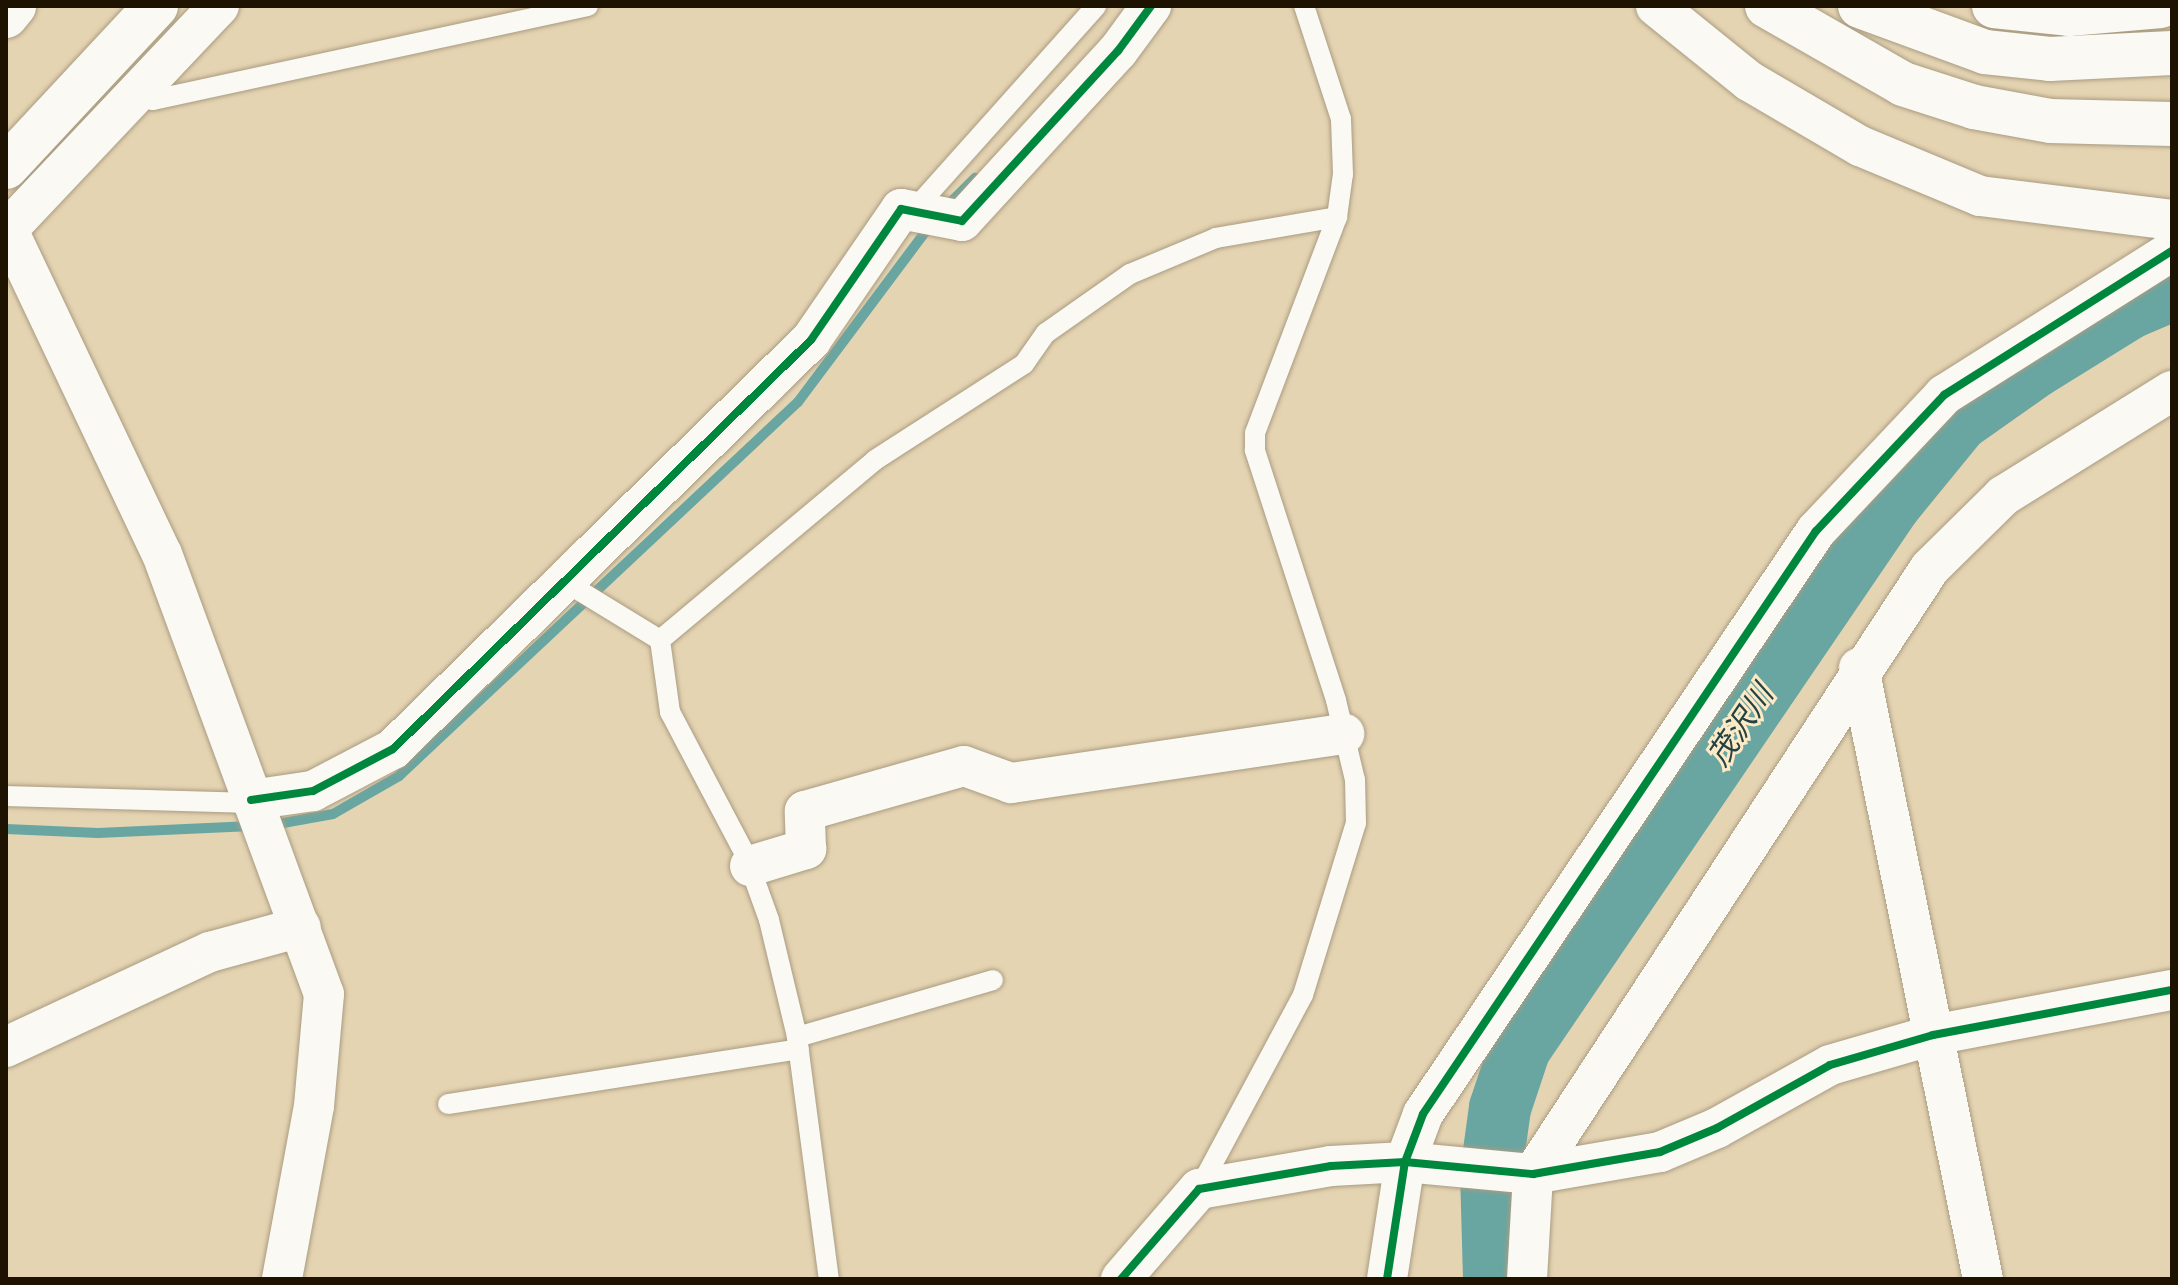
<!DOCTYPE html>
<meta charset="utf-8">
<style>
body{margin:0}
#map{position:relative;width:2178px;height:1285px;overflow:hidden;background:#e5d4b2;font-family:"PT Sans","Noto Sans JP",sans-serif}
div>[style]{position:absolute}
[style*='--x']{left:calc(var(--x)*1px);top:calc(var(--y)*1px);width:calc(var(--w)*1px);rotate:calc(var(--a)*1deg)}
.stream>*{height:10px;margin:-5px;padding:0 5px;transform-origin:5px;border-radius:5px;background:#69a6a1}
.river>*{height:62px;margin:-31px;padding:0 31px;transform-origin:31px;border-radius:31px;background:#69a6a1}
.roads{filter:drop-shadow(0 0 2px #a99c82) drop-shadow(0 0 2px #a99c82)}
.service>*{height:20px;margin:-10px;padding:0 10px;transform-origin:10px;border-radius:10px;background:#fbf9f3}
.minor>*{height:40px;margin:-20px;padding:0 20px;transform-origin:20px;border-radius:20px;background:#fbf9f3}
.tertiary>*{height:44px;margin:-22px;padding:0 22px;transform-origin:22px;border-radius:22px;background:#fbf9f3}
.trunk>*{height:44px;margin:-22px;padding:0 22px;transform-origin:22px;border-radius:22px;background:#fbf9f3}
.motorway>*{height:44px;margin:-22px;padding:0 22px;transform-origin:22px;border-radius:22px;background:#fbf9f3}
.cycleway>*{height:8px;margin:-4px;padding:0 4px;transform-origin:4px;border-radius:4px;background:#00873e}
span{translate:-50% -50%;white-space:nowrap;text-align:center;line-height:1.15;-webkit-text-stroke:6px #fce9c5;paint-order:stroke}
.water-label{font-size:30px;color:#244143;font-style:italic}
.frame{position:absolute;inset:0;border:8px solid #1e1200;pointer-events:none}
</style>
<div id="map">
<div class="stream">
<i style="--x:947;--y:206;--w:40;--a:-45"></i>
<i style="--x:272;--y:825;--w:62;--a:-10.2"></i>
<i style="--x:333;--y:814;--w:76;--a:-29.9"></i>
<i style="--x:399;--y:776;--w:547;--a:-43.15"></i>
<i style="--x:798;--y:402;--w:222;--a:-53.2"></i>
<i style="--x:6;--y:829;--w:92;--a:2.5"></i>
<i style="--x:98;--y:833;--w:154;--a:-2.6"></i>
</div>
<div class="river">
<i style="--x:1494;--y:1279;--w:106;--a:-91.6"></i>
<i style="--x:1491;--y:1173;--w:66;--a:-82.1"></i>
<i style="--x:1500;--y:1108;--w:63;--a:-71.6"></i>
<i style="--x:1520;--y:1048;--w:659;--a:-55.76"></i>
<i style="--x:1891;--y:503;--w:106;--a:-50.7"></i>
<i style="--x:1958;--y:421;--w:95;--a:-35.2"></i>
<i style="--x:2036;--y:366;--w:110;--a:-31.7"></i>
<i style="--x:2130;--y:308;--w:46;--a:-23.2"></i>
</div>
<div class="roads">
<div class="service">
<i style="--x:137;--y:93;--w:17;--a:24"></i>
<i style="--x:153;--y:100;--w:445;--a:-12.2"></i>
<i style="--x:913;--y:211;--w:275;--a:-48.2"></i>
<i style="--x:562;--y:580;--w:115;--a:31.5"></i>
<i style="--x:660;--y:640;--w:280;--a:-39.9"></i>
<i style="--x:875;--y:460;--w:177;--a:-32.8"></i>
<i style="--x:1024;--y:364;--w:38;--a:-55"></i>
<i style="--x:1046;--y:333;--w:103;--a:-35.1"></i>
<i style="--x:1130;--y:274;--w:93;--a:-22.7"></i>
<i style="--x:1216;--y:238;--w:123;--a:-9.8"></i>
<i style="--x:660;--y:640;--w:73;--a:82.1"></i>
<i style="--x:670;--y:712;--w:163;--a:62.2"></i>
<i style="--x:746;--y:856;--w:68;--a:70.2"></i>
<i style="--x:769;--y:920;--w:120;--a:76.5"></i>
<i style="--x:797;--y:1037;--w:244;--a:82.5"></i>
<i style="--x:6;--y:796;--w:246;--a:1.6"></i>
<i style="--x:797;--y:1037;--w:204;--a:-16.2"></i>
<i style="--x:448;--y:1104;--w:355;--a:-8.9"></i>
<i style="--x:1199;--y:1189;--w:220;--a:-61.8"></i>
<i style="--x:1303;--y:995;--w:180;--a:-72.9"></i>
<i style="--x:1356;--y:823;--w:43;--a:-91.3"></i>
<i style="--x:1355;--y:780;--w:82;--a:-103.4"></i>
<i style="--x:1336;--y:700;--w:263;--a:-108"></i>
<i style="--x:1255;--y:450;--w:17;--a:-90"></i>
<i style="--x:1255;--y:433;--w:231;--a:-69.2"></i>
<i style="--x:1337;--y:217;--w:43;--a:-82.1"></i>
<i style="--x:1343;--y:174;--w:55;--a:-92.1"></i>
<i style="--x:1341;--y:119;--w:119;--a:-108.1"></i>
</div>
<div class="minor">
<i style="--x:1656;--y:6;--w:119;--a:38.9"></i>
<i style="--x:1749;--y:81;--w:129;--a:30.4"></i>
<i style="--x:1860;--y:146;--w:130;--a:22.6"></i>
<i style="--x:1980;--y:196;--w:193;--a:7.1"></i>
<i style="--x:6;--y:226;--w:363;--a:64.6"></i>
<i style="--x:162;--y:554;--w:469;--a:69.8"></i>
<i style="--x:324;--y:994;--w:112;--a:95.1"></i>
<i style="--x:314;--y:1106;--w:176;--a:100.5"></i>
<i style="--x:8;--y:229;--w:307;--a:-46.6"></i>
<i style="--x:1859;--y:668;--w:623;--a:78.53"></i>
<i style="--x:251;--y:800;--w:63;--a:-8.3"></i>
<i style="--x:313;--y:791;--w:90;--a:-27.7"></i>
<i style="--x:393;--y:749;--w:585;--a:-44.38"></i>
<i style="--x:811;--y:340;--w:159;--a:-55.5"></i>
<i style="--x:901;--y:209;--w:62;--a:11.1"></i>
<i style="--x:962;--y:221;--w:231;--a:-47.5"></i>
<i style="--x:1118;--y:51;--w:56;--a:-53.7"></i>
<i style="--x:750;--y:866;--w:59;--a:-16.9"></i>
<i style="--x:806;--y:849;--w:38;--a:-92"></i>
<i style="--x:805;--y:811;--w:165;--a:-15.8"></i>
<i style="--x:964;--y:766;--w:50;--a:19.9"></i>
<i style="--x:1011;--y:783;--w:337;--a:-8.4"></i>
<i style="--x:6;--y:1047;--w:225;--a:-25"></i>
<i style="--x:210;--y:952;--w:94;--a:-15.4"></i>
<i style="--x:1121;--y:1279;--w:119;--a:-49.1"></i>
<i style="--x:1199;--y:1189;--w:134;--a:-9.9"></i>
<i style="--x:1331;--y:1166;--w:74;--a:-3.1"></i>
<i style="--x:1405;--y:1162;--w:129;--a:5.4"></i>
<i style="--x:1533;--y:1174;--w:129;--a:-9.8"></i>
<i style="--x:1660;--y:1152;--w:62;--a:-22.8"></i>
<i style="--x:1717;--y:1128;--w:129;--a:-29.1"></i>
<i style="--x:1830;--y:1065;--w:107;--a:-16.2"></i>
<i style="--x:1933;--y:1035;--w:243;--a:-10.7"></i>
<i style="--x:1387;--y:1279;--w:118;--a:-81.3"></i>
<i style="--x:1405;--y:1162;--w:51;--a:-69.4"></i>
<i style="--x:1423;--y:1114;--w:703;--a:-56.02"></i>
<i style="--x:1816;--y:531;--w:187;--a:-46.7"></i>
<i style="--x:1944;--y:395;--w:270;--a:-32.3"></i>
<i style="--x:1527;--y:1279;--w:105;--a:-86.7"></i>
<i style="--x:1533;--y:1174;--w:724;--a:-56.77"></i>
<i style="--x:1930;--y:568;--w:103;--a:-44.6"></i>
<i style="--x:2003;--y:496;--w:199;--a:-31.9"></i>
</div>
<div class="tertiary">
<i style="--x:6;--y:167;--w:220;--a:-47"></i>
</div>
<div class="trunk">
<i style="--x:6;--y:16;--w:13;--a:-51"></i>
</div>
<div class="motorway">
<i style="--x:1767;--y:6;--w:157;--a:29.8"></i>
<i style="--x:1903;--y:84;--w:75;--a:17.9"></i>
<i style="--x:1974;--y:107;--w:77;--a:10.4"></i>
<i style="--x:2050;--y:121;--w:122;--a:1.4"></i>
<i style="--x:1860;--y:6;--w:133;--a:20.2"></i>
<i style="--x:1985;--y:52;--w:65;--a:6.1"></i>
<i style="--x:2050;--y:59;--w:122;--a:-2.8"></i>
<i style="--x:1994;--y:6;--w:75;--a:6.1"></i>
<i style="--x:2069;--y:14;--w:92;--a:-5"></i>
</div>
</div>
<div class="cycleway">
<i style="--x:251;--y:800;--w:63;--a:-8.3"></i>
<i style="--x:313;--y:791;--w:90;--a:-27.7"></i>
<i style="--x:393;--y:749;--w:585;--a:-44.38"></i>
<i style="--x:811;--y:340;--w:159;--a:-55.5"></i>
<i style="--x:901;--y:209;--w:62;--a:11.1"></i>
<i style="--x:962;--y:221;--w:231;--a:-47.5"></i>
<i style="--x:1118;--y:51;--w:56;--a:-53.7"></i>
<i style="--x:1121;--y:1279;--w:119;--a:-49.1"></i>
<i style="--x:1199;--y:1189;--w:134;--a:-9.9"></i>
<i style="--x:1331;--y:1166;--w:74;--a:-3.1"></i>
<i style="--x:1405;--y:1162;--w:129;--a:5.4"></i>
<i style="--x:1533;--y:1174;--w:129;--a:-9.8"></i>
<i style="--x:1660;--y:1152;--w:62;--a:-22.8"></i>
<i style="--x:1717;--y:1128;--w:129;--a:-29.1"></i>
<i style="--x:1830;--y:1065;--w:107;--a:-16.2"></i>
<i style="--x:1933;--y:1035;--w:243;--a:-10.7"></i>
<i style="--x:1387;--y:1279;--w:118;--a:-81.3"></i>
<i style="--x:1405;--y:1162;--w:51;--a:-69.4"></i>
<i style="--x:1423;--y:1114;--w:703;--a:-56.02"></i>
<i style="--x:1816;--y:531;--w:187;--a:-46.7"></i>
<i style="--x:1944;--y:395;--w:270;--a:-32.3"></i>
</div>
<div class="water-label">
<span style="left:1740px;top:725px;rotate:-56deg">茂沢川</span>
</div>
<div class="frame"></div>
</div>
